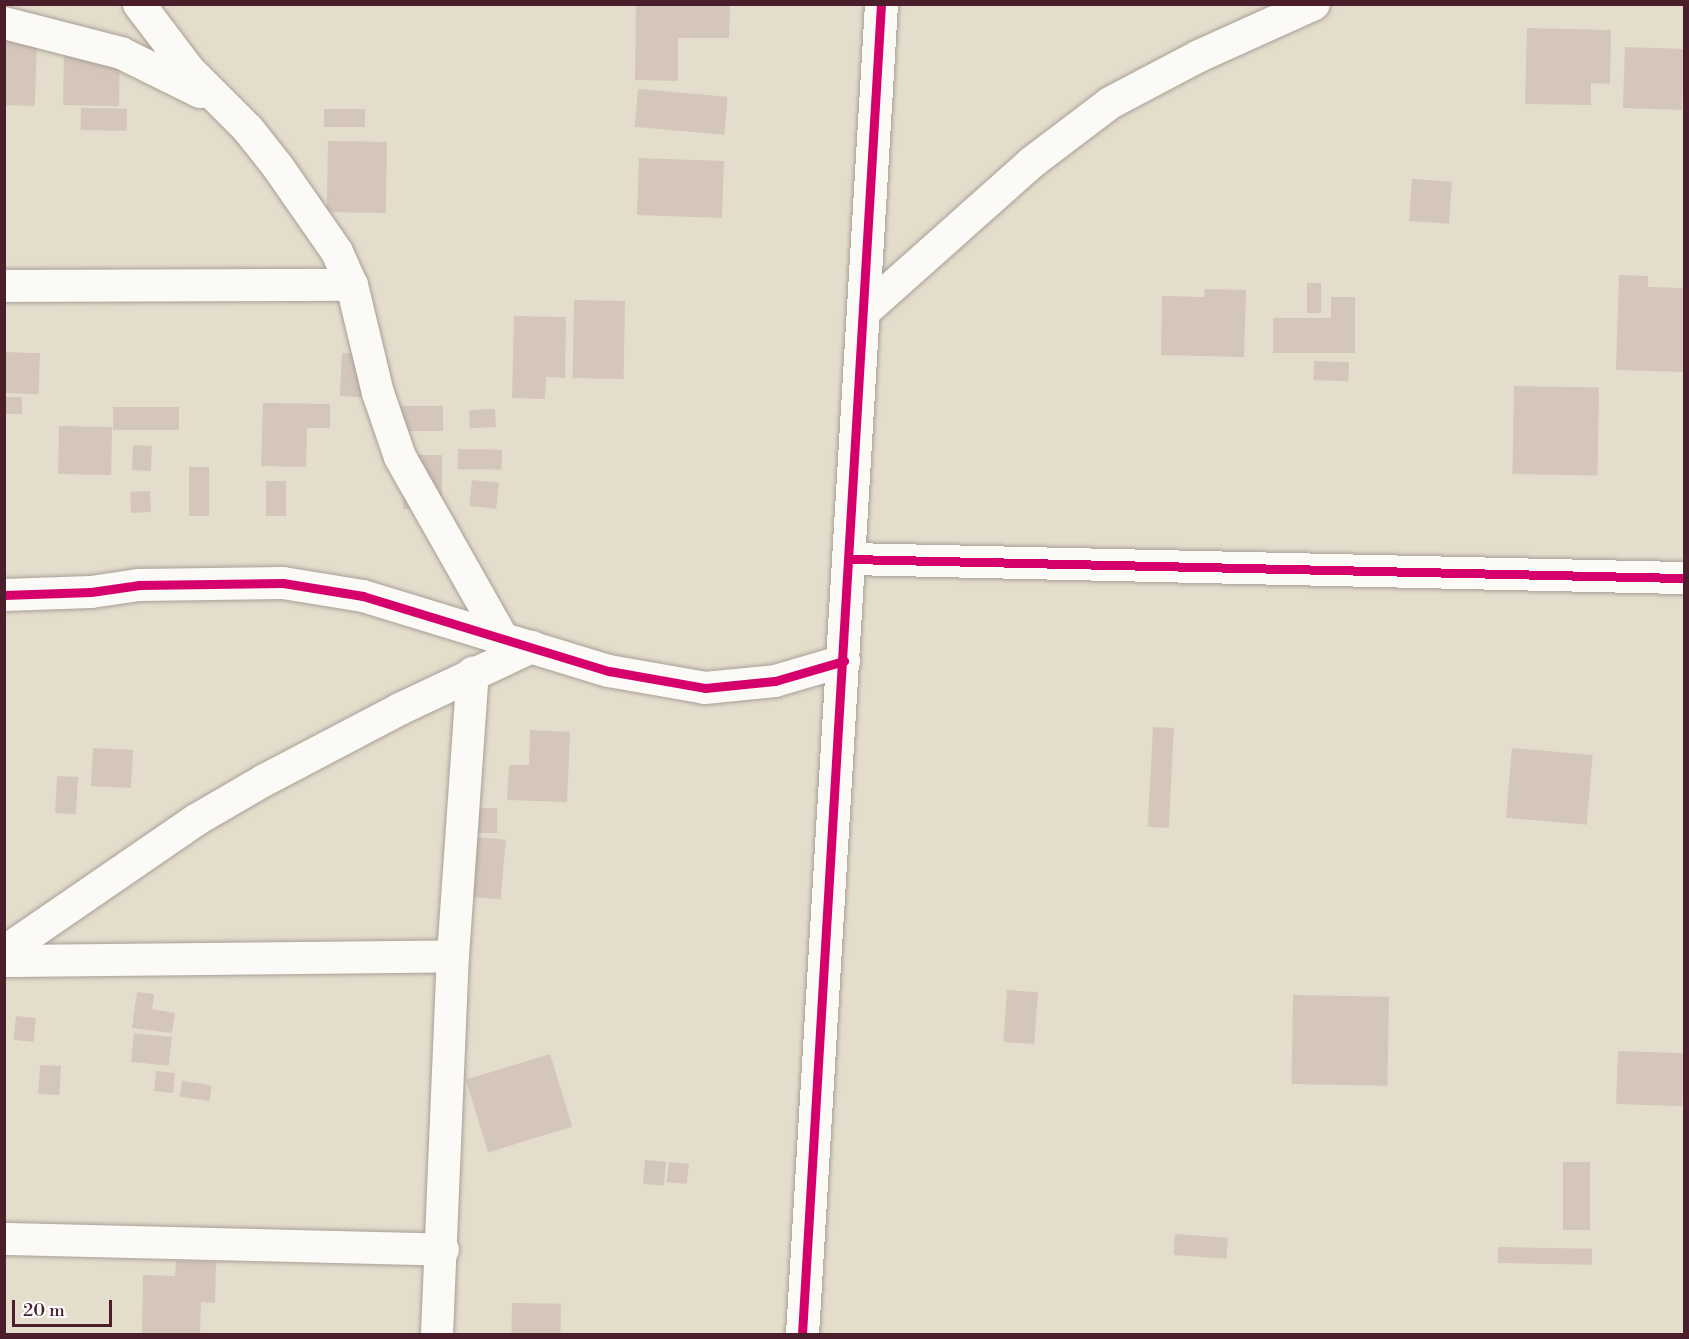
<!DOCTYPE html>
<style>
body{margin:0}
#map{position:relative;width:1689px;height:1339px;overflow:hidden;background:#e4ddcc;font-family:"Libre Bodoni",serif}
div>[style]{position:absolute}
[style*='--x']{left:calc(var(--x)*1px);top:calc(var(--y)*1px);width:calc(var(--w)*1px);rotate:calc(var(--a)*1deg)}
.building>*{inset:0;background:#d4c6ba;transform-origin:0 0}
.roads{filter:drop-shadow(0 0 2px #a99f97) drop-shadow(0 0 2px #a99f97)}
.minor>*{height:32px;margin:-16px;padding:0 16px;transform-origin:16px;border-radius:16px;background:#fbfaf7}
.tertiary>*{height:33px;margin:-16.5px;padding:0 16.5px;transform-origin:16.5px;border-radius:16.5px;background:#fbfaf7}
.cycleway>*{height:9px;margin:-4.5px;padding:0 4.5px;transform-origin:4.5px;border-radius:4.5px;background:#d6006c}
span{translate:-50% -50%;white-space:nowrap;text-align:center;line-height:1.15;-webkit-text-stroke:5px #fff;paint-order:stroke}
.frame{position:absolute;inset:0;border:6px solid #4a1f2b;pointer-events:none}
.scale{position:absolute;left:12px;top:1300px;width:100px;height:27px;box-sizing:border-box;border:3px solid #4a1f2b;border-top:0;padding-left:8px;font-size:18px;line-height:21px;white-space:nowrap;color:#4a1f2b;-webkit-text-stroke:4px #fff;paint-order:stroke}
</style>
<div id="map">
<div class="building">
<i style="clip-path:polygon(636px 4px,730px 4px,729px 38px,678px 38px,678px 81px,635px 80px)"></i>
<i style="clip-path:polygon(1527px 28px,1611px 30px,1610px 84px,1591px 83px,1591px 105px,1525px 104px)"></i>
<i style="left:4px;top:41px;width:33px;height:64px;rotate:2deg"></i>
<i style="left:1625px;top:47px;width:59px;height:61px;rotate:2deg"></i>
<i style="left:64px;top:50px;width:56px;height:55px;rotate:1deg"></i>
<i style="left:638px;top:89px;width:90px;height:38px;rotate:5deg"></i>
<i style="left:81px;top:108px;width:46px;height:22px;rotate:1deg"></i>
<i style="left:324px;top:109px;width:41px;height:18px"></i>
<i style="left:328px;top:141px;width:59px;height:71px;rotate:1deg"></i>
<i style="left:639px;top:158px;width:85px;height:57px;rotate:2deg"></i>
<i style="left:1412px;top:179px;width:40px;height:42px;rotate:4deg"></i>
<i style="clip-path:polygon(1619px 275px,1648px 276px,1648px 287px,1684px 288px,1684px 372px,1616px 370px)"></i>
<i style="left:1307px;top:283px;width:14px;height:30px"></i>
<i style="clip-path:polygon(1205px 289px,1246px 290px,1244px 357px,1161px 355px,1162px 296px,1204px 297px)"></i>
<i style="clip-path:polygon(1331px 297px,1355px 297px,1355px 353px,1273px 353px,1273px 318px,1331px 318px)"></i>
<i style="left:574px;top:300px;width:51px;height:78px;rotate:1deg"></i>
<i style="clip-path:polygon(514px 316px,566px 317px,565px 378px,546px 377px,545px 399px,512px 398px)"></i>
<i style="left:5px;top:352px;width:35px;height:41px;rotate:2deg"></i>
<i style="left:342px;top:353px;width:39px;height:43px;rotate:3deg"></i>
<i style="left:1314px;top:361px;width:35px;height:19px;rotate:2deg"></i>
<i style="left:1514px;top:386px;width:85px;height:88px;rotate:1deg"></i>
<i style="left:4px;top:397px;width:18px;height:17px"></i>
<i style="clip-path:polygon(263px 403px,330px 404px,330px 428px,307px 428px,306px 467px,261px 466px)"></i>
<i style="left:393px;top:406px;width:50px;height:25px"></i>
<i style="left:113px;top:407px;width:66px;height:23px"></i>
<i style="left:495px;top:409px;width:18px;height:26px;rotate:87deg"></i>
<i style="left:59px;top:426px;width:53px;height:48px;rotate:1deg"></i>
<i style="left:133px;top:445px;width:19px;height:25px;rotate:3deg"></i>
<i style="left:458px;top:449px;width:44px;height:20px;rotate:1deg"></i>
<i style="left:442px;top:455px;width:54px;height:39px;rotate:90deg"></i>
<i style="left:189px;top:467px;width:20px;height:49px"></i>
<i style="left:472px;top:480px;width:27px;height:26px;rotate:6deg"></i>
<i style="left:266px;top:481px;width:20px;height:35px"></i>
<i style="left:150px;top:491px;width:21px;height:20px;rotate:87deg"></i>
<i style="left:1153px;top:727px;width:21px;height:100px;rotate:3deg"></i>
<i style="clip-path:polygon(530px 730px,570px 732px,567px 802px,507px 800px,509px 765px,529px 765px)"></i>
<i style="left:93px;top:748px;width:40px;height:38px;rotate:3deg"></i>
<i style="left:1512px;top:748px;width:81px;height:70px;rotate:5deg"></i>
<i style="left:57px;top:776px;width:21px;height:37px;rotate:3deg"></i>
<i style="left:448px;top:808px;width:49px;height:25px"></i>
<i style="left:463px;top:836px;width:43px;height:60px;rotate:5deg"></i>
<i style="left:1007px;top:990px;width:31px;height:52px;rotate:4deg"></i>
<i style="clip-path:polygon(137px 992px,154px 994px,152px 1009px,175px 1013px,172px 1033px,132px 1028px)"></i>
<i style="left:1293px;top:995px;width:96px;height:89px;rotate:1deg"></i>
<i style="left:16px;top:1016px;width:20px;height:24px;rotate:6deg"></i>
<i style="left:134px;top:1033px;width:38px;height:29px;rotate:6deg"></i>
<i style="left:1618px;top:1051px;width:66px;height:53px;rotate:2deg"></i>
<i style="left:550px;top:1054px;width:76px;height:88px;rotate:73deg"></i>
<i style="left:40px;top:1065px;width:21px;height:29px;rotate:3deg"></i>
<i style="left:156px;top:1071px;width:19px;height:20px;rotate:6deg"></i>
<i style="left:182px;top:1081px;width:30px;height:16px;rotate:8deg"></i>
<i style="left:645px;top:1160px;width:21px;height:24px;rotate:5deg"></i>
<i style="left:669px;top:1162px;width:20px;height:20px;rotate:6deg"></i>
<i style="left:1563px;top:1162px;width:27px;height:68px"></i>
<i style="left:1175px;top:1234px;width:53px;height:21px;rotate:4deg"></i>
<i style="left:1498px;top:1247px;width:94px;height:16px;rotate:1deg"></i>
<i style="clip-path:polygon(176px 1261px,216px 1262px,215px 1303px,201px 1302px,200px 1334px,142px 1334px,143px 1275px,175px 1276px)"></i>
<i style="left:512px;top:1303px;width:49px;height:31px;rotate:1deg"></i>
</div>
<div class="roads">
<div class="minor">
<i style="--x:139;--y:4;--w:83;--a:52.9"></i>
<i style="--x:189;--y:70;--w:83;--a:45"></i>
<i style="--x:248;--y:129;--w:48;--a:51.7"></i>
<i style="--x:278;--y:167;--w:103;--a:55.2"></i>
<i style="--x:337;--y:252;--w:36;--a:66"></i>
<i style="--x:352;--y:285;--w:111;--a:76.5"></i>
<i style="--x:378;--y:393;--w:68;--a:71"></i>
<i style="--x:400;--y:457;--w:209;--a:60.5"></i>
<i style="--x:4;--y:23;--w:121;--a:14.4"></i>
<i style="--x:121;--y:53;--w:88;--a:26.3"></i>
<i style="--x:4;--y:286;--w:348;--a:-0.2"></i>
<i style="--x:864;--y:312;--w:224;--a:-41.7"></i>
<i style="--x:1031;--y:163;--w:99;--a:-37.2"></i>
<i style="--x:1110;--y:103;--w:101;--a:-27.8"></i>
<i style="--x:1199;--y:56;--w:126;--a:-24.3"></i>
<i style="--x:850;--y:559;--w:834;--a:1.31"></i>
<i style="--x:4;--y:595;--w:87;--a:-2"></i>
<i style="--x:91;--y:592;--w:49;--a:-8.3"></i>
<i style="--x:139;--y:585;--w:144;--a:-0.8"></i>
<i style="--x:283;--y:583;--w:81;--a:9.2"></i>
<i style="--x:363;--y:596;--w:257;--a:17"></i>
<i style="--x:609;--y:671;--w:97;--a:10"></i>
<i style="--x:705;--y:688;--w:70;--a:-5.7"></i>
<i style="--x:775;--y:681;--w:72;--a:-16.2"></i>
<i style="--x:4;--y:952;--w:233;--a:-34.5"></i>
<i style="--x:196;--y:820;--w:78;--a:-30.2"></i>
<i style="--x:263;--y:781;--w:155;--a:-27.7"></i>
<i style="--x:400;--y:709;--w:146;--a:-25.2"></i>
<i style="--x:4;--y:961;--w:449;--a:-0.6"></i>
<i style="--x:4;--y:1239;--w:439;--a:1.4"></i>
<i style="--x:437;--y:1334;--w:378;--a:-87.6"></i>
<i style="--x:453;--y:956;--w:284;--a:-86"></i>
</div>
<div class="tertiary">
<i style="--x:802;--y:1334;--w:1332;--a:-86.6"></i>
</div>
</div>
<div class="cycleway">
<i style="--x:850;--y:559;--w:834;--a:1.31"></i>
<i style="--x:4;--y:595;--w:87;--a:-2"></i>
<i style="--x:91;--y:592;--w:49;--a:-8.3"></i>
<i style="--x:139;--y:585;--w:144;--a:-0.8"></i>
<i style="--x:283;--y:583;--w:81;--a:9.2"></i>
<i style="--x:363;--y:596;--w:257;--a:17"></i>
<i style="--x:609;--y:671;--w:97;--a:10"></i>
<i style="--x:705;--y:688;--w:70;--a:-5.7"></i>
<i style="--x:775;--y:681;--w:72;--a:-16.2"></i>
<i style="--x:802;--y:1334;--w:1332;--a:-86.6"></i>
</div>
<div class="frame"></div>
<div class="scale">20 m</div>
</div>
